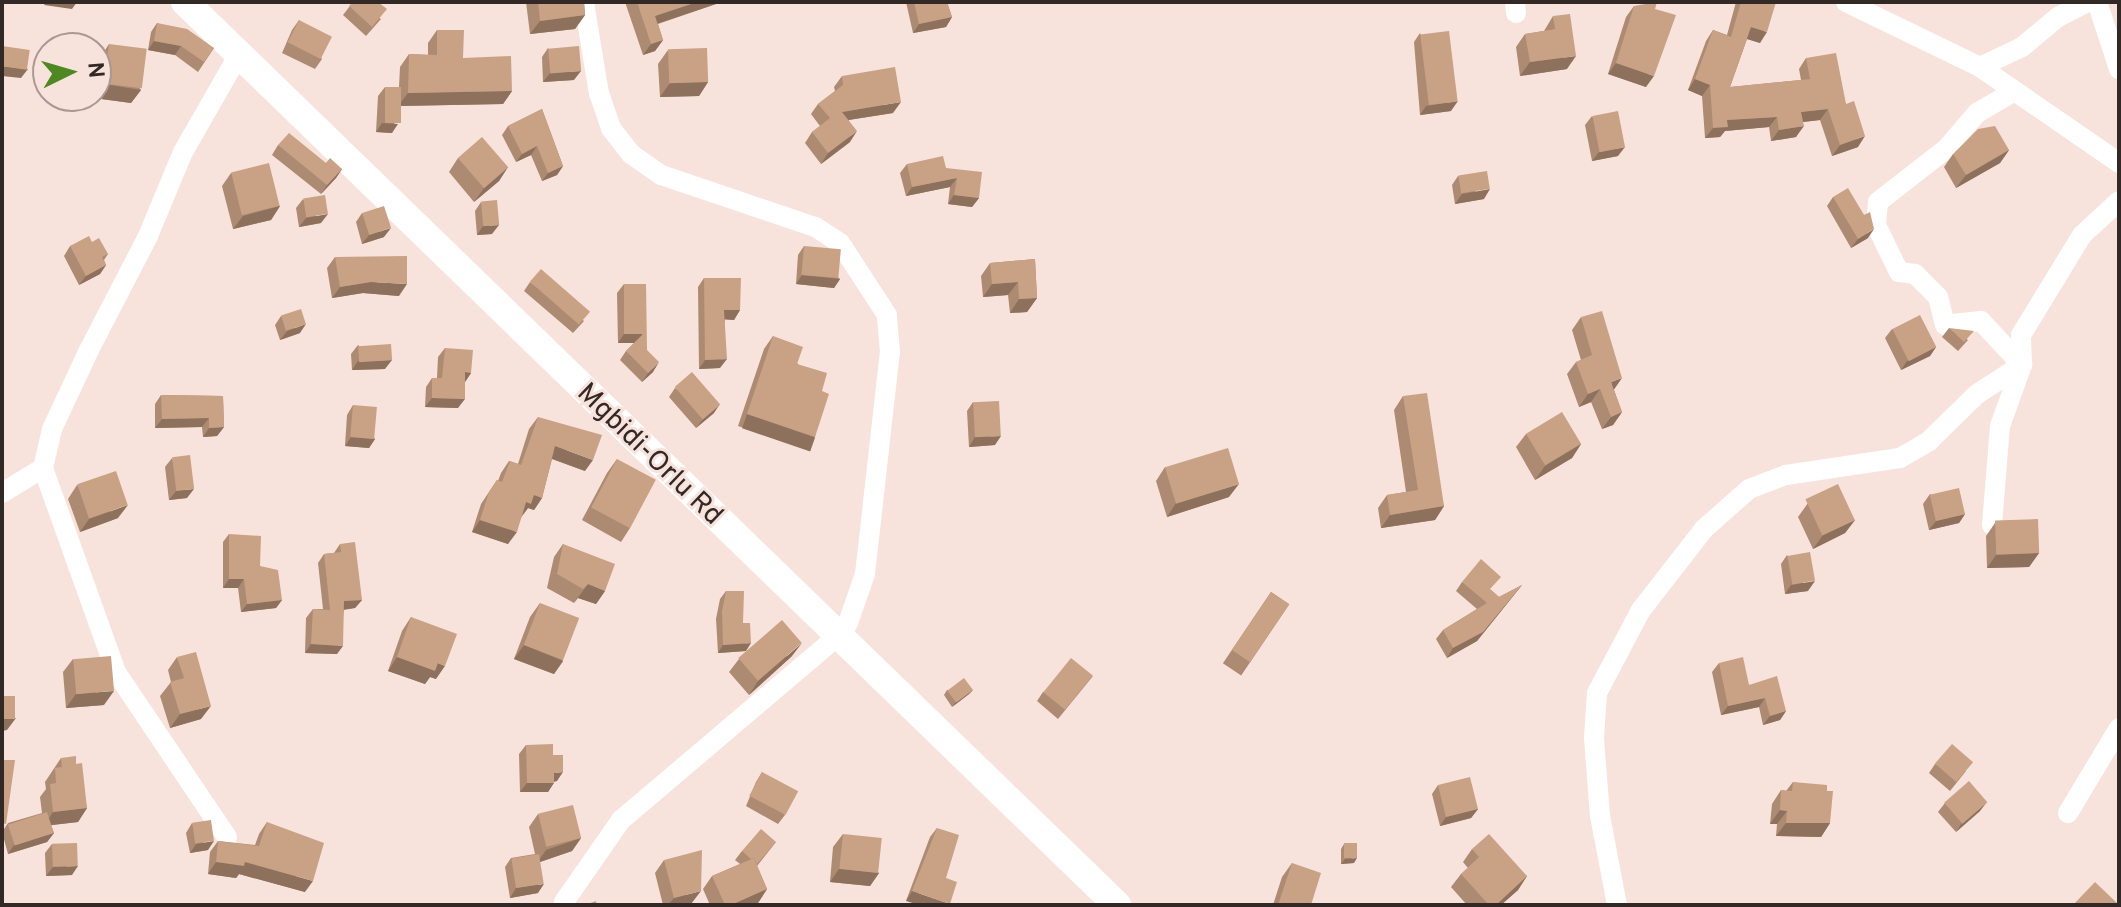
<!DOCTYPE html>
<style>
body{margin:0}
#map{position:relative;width:2121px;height:907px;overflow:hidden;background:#f8e2dc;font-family:Overpass,sans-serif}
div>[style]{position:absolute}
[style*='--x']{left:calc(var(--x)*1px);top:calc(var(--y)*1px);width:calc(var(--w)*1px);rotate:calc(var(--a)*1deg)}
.minor>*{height:20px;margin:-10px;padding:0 10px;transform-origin:10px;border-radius:10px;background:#fff}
.secondary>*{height:28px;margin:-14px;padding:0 14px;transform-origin:14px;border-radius:14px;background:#fff}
.wall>*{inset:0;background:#ad8a72;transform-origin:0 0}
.shaded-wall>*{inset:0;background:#8d715d;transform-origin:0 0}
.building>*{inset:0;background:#c9a185;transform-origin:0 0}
span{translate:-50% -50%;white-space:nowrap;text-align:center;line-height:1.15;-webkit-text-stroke:6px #f8e2dc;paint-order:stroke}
.street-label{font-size:28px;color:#322927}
.frame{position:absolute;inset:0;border:4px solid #322927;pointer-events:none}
.north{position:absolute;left:32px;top:32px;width:80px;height:80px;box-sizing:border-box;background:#f8e2dc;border:2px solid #a99894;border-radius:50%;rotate:85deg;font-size:22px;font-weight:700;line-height:32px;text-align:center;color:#322927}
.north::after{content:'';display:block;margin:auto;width:28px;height:36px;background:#4f8823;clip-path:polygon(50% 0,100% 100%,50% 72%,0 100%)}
</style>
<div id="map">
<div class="minor">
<i style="--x:1515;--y:2;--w:11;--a:85"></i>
<i style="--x:1846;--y:2;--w:149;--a:25.9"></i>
<i style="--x:1980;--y:67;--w:169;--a:34.6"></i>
<i style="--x:2097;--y:2;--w:71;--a:71.8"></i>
<i style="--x:1980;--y:67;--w:47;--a:-25.5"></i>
<i style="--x:2022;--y:47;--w:47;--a:-39.8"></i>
<i style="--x:2058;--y:17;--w:33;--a:-27"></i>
<i style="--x:43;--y:468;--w:217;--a:70.3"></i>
<i style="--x:116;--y:672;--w:199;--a:56.1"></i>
<i style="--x:2;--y:493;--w:48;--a:-31.4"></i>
<i style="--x:43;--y:468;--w:40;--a:-77"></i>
<i style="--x:52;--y:429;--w:87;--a:-64.9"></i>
<i style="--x:89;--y:350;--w:128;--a:-62.6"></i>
<i style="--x:148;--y:236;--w:91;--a:-67.4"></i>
<i style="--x:183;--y:152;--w:111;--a:-60.2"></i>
<i style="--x:1992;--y:525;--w:99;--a:-85.4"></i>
<i style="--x:2000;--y:426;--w:65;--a:-70.2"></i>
<i style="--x:2022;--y:365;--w:60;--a:-133"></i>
<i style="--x:1981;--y:321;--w:36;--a:174"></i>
<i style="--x:1945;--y:325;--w:29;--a:-104"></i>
<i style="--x:1938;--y:297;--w:33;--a:-135"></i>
<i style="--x:1915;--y:274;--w:16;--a:-173"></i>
<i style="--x:1899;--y:272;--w:52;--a:-116.1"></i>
<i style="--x:1876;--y:225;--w:23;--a:-85"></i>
<i style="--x:1878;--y:202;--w:88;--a:-38"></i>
<i style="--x:1947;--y:148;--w:46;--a:-49.4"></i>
<i style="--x:1977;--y:113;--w:42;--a:-30.3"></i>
<i style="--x:2068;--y:813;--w:99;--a:-59"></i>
<i style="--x:564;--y:902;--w:100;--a:-55.2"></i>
<i style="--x:621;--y:820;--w:283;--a:-40.3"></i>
<i style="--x:837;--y:637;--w:18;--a:-52"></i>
<i style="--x:848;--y:623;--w:52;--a:-70.9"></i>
<i style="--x:865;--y:574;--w:223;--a:-83.6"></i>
<i style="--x:890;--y:352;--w:37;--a:-95"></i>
<i style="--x:887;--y:315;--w:86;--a:-123.1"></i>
<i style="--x:840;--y:243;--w:30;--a:-147"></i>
<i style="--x:815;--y:227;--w:163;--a:-161.3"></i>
<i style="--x:661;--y:175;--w:37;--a:-145"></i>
<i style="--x:631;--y:154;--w:33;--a:-128"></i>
<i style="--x:611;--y:128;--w:36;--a:-109"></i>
<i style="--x:599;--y:94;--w:93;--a:-99.3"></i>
<i style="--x:1617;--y:905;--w:91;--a:-100.8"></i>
<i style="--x:1600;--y:816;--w:78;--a:-94.4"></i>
<i style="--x:1594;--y:738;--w:45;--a:-86.2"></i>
<i style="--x:1597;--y:693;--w:94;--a:-62.1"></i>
<i style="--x:1641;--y:610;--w:103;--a:-52.1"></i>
<i style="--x:1704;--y:529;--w:60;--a:-41.6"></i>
<i style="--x:1749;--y:489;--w:40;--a:-21"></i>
<i style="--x:1786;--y:475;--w:115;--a:-8.5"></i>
<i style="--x:1900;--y:458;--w:34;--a:-30"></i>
<i style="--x:1929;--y:441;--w:67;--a:-44.4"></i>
<i style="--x:1977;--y:394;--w:54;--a:-32.8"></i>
<i style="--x:2022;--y:365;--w:30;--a:-92"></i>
<i style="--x:2021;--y:335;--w:117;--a:-58.6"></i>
<i style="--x:2082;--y:235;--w:50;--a:-42.6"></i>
</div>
<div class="secondary">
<i style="--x:185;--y:2;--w:1298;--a:44.09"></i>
</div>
<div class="wall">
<i style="clip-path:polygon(353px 2px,381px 19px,366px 36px,343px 15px)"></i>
<i style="clip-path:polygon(526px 2px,584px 2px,585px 15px,575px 29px,530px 34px)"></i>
<i style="clip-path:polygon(625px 2px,720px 2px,719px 3px,658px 24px,663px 40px,655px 51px,643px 55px)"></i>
<i style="clip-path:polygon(906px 2px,947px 2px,952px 17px,946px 27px,913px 33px)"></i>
<i style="clip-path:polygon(1736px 2px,1776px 2px,1760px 43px,1747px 39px,1730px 87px,1801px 80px,1799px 69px,1806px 58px,1846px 104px,1858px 147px,1832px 156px,1820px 120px,1803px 122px,1796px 137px,1771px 141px,1769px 127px,1725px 131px,1720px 137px,1705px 138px,1702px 96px,1688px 90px,1706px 41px,1713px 30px,1727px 35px)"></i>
<i style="clip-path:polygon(1634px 6px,1655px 9px,1646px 87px,1608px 74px,1626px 17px)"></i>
<i style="clip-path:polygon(1553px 16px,1567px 69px,1520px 76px,1516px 47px,1525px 34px,1544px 31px)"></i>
<i style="clip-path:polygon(299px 20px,322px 59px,315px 69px,282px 53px,292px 30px)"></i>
<i style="clip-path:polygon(157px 23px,214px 48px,198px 72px,175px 55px,148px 50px,151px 32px)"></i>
<i style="clip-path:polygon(437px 30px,463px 58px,512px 91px,503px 104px,399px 106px,392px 133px,376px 132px,378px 96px,385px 87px,399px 87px,400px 67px,409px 54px,428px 55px,428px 43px)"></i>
<i style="clip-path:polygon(1420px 33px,1451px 111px,1420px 115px,1414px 42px)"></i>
<i style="clip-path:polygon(109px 44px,141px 90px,131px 103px,94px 98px,95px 96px,96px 96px,96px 86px,100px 58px)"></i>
<i style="clip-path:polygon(548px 48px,574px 80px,543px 82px,542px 57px)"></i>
<i style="clip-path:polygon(668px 50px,708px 82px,699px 96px,660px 97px,658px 64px)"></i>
<i style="clip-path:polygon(842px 76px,893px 113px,849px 120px,850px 142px,821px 164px,805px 143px,812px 132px,820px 126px,811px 114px,818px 104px,835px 91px,834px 87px)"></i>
<i style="clip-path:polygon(542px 109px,563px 166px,557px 175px,542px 181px,531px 155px,516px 162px,502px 135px,508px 126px)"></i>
<i style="clip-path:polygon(1592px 116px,1618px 156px,1592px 161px,1585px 125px)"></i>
<i style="clip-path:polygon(278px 145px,342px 169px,336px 178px,321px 194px,272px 155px)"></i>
<i style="clip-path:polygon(2009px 150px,2000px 163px,1956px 188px,1944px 167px,1953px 154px)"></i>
<i style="clip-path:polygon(458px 158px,508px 167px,499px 181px,474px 202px,449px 172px)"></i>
<i style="clip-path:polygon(907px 164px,946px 168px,979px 198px,972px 207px,948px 204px,950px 187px,906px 196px,900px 173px)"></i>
<i style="clip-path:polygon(231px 173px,280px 206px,271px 220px,233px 229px,222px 186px)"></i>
<i style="clip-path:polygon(1458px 176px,1484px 199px,1455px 204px,1452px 185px)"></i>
<i style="clip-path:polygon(1833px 197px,1864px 215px,1868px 238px,1851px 248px,1827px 206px)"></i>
<i style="clip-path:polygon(303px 199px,321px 223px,299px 227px,296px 208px)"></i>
<i style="clip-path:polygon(481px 202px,492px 234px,477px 235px,475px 211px)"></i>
<i style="clip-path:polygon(362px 213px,384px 237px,362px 244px,356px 222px)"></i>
<i style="clip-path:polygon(92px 242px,108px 254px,104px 260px,106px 265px,100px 274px,79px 285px,64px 256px,70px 246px)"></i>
<i style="clip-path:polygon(804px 246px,840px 279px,834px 288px,796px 284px,798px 255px)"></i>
<i style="clip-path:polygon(335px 257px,399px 296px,363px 293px,332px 298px,327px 268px)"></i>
<i style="clip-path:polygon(1035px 259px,1037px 298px,1027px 312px,1010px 313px,1008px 295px,983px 297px,981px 276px,990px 263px)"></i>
<i style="clip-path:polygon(704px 278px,740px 310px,734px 320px,725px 319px,720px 368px,699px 369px,698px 287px)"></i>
<i style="clip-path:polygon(530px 282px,584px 321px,573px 333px,524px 291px)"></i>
<i style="clip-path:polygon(624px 284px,647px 350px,653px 372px,642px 382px,620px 360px,626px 351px,634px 343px,618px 343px,617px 293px)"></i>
<i style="clip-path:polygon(281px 316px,300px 333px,280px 340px,275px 325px)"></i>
<i style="clip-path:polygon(1581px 317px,1614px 390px,1622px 412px,1613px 425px,1602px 429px,1591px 402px,1579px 407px,1567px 374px,1576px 362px,1581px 360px,1572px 330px)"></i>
<i style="clip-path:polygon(1949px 328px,1968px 340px,1958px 351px,1942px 337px)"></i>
<i style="clip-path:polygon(1892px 329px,1936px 347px,1930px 356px,1901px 370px,1885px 338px)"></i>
<i style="clip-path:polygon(773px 336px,822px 391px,815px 437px,806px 449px,738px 426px,764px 349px)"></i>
<i style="clip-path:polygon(358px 345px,385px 369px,352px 370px,351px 354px)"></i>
<i style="clip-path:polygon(445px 348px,471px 373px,465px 382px,458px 408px,425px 407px,426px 387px,432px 378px,437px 378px,438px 357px)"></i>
<i style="clip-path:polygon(675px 388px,714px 413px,696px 428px,669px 397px)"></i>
<i style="clip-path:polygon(161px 395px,223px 396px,224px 427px,217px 436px,203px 437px,202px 427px,155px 428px,155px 404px)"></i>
<i style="clip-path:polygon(1403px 396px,1444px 506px,1435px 520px,1381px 528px,1378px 508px,1387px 495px,1406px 492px,1394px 410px)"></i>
<i style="clip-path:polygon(973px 402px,995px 445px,969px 447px,967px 411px)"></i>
<i style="clip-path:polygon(353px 405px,375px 439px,369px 448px,345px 446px,347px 415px)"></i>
<i style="clip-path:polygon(538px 417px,585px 471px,552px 459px,542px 498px,534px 510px,528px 508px,522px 516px,508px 544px,472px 532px,481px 504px,497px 480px,498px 481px,501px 473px,509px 461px,518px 464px,529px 429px)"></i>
<i style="clip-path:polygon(1526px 434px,1581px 444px,1572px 458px,1535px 480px,1516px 447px)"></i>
<i style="clip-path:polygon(172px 458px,187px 498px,169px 500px,165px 467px)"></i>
<i style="clip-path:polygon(617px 459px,630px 528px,621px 542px,582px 520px,607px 473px)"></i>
<i style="clip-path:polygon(1165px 467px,1229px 497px,1167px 517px,1156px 481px)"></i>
<i style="clip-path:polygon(77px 485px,118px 518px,80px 532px,68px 499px)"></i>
<i style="clip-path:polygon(1930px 494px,1965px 514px,1959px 523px,1929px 530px,1923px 504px)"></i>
<i style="clip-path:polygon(1808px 503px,1855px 520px,1845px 533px,1813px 549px,1798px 517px)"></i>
<i style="clip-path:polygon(1995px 523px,2039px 553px,2029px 567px,1987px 568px,1986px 536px)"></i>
<i style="clip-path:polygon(229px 534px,260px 566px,282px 600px,276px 608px,241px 612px,238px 588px,223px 588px,223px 542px)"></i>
<i style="clip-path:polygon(340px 544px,362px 600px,355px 608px,344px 610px,337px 654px,305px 653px,306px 618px,313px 609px,323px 609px,318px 563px,324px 554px,334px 553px)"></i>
<i style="clip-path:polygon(563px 544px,605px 591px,596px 604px,578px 598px,574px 603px,547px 588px,554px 557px)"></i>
<i style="clip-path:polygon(1787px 555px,1808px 591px,1785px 594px,1781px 564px)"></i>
<i style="clip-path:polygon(1462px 582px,1491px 590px,1499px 597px,1522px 585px,1477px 641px,1447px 658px,1436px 639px,1443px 630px,1477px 609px,1456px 591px)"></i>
<i style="clip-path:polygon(726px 591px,743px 623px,746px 651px,718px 653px,716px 619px,720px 599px)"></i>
<i style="left:1271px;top:592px;width:22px;height:86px;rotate:34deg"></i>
<i style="clip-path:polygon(540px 603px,563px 661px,554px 674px,514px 659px,530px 617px)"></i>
<i style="clip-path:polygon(411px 617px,436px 679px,430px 677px,425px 684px,388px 671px,402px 631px)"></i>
<i style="clip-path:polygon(792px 656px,749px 695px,729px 672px,739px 659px)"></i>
<i style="clip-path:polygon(177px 657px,201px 719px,170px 728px,160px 696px,171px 682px,168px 670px)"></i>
<i style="clip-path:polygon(73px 659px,104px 705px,66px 708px,63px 672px)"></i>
<i style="clip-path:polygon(1719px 663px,1786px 711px,1780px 720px,1763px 725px,1759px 707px,1721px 715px,1712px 672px)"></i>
<i style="clip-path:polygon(1093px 676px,1058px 719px,1037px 701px,1043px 692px)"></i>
<i style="clip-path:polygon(947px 690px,973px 690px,969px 694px,952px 707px,944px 695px)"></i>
<i style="clip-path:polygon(526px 745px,553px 755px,557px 781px,554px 782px,548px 792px,520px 792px,519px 754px)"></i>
<i style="clip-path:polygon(61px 758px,76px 764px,87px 808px,78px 822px,51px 825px,54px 833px,47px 842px,8px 854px,2px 832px,8px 823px,42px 813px,40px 797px,46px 789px,45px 782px)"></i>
<i style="clip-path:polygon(1935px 764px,1966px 771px,1950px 791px,1929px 773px)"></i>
<i style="clip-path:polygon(762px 772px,785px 815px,778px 824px,746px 806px,756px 782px)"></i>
<i style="clip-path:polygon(1793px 782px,1827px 791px,1830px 823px,1821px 837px,1776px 836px,1777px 824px,1770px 824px,1772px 804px,1781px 790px,1786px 791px)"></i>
<i style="clip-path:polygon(1438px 785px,1478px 809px,1471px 818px,1440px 826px,1432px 794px)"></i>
<i style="clip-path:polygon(1945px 803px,1980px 811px,1956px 832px,1938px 812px)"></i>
<i style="clip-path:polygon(538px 814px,581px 838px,572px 851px,540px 862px,538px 893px,510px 898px,505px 867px,511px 858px,535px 854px,529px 827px)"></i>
<i style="clip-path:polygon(267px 822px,305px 892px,239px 874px,236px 878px,208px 874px,210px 852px,218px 841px,255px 845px,259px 834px)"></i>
<i style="clip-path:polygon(192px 823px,208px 850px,190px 853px,186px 833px)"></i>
<i style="clip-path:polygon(937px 828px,946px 878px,906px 901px,930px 837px)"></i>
<i style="clip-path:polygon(843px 834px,879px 873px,870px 886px,830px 882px,833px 847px)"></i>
<i style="clip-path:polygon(776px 842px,757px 866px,767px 889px,758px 903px,753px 905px,710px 905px,703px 889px,712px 876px,740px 864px,735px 860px,742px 851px)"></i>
<i style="clip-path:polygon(52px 844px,72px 875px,46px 876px,45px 853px)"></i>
<i style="clip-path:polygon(1344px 844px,1354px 863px,1341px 864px,1341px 849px)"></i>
<i style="clip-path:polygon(1472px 849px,1527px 876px,1518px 890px,1501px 905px,1467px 905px,1451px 887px,1461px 874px,1468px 868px,1463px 862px)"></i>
<i style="clip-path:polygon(664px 860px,691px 904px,663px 905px,655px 873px)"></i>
<i style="clip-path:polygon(1292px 863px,1311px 905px,1273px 905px,1282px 877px)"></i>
</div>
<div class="shaded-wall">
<i style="clip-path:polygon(46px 2px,77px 2px,72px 9px,44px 5px)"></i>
<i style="clip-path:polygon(697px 2px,720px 2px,719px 3px,647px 27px,655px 16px)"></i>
<i style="clip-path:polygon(585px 15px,575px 29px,530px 34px,540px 21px)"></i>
<i style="clip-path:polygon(952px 17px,946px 27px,913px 33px,919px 24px)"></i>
<i style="clip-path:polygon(1751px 27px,1767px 32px,1760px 43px,1744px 38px)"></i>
<i style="clip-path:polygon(663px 40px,655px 51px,643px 55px,651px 44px)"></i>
<i style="clip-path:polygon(154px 41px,181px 46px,175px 55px,148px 50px)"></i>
<i style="clip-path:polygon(1576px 56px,1567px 69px,1520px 76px,1530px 62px)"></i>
<i style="clip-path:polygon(1616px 63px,1654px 76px,1646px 87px,1608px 74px)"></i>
<i style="clip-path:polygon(2px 66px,28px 69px,21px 78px,2px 76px)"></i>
<i style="clip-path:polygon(581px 71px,574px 80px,543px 82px,550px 73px)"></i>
<i style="clip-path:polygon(1695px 79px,1710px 85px,1702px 96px,1688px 90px)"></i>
<i style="clip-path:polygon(708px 82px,699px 96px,660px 97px,670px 83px)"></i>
<i style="clip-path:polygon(104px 84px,141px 90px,131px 103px,94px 98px)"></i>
<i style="clip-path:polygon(512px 91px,503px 104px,398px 106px,408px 93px)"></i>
<i style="clip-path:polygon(1458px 101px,1451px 111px,1420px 115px,1426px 106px)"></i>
<i style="clip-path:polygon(901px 102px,893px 113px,835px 122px,842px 112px)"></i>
<i style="clip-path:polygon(1828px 109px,1820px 120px,1794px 123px,1801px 112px)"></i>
<i style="clip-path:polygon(1777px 117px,1769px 127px,1725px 131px,1720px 137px,1705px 138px,1713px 128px,1727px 120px)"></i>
<i style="clip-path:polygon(382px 123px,398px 124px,392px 133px,376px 132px)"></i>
<i style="clip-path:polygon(1804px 126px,1796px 137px,1771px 141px,1779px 130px)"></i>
<i style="clip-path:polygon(857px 131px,850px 142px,821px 164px,828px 153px)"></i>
<i style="clip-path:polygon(1865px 136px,1858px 147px,1832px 156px,1840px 145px)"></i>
<i style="clip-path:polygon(537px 146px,531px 155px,516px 162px,522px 154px)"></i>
<i style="clip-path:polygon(1625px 147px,1618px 156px,1592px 161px,1599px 152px)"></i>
<i style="clip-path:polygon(2009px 150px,2000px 163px,1956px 188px,1966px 175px)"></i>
<i style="clip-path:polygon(563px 166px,557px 175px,542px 181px,548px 173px)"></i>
<i style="clip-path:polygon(508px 167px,499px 181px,474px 202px,484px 188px)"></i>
<i style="clip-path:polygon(342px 169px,336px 178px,321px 194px,327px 185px)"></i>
<i style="clip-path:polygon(957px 178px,950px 187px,906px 196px,912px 187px)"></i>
<i style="clip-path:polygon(1490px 189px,1484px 199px,1455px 204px,1462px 194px)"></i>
<i style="clip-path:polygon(954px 195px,979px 198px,972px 207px,948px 204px)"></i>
<i style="clip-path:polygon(280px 206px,271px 220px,233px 229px,243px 216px)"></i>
<i style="clip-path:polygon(328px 214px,321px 223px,299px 227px,306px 218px)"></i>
<i style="clip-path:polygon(499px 225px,492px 234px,477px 235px,483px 226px)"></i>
<i style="clip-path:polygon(391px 228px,384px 237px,362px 244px,369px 235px)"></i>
<i style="clip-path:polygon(1874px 229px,1868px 238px,1851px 248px,1858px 239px)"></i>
<i style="clip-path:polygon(106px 265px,100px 274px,79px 285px,86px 276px)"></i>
<i style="clip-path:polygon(802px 275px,840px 279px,834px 288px,796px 284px)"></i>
<i style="clip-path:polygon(371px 282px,407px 284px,399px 296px,363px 293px,332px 298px,340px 287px)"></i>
<i style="clip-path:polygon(1018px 282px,1008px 295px,983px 297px,992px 284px)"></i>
<i style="clip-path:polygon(1037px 298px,1027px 312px,1010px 313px,1019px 299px)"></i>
<i style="clip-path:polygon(724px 310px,740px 310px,734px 320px,718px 319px)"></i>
<i style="clip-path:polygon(306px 324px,300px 333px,280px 340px,287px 331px)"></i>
<i style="clip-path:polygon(624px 334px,643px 334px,637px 343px,618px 343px)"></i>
<i style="clip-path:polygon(1936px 347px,1930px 356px,1901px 370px,1907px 361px)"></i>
<i style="clip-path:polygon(727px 359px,720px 368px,699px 369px,705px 360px)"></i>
<i style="clip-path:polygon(392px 360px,385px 369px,352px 370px,358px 361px)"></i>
<i style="clip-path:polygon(659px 362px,653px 372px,642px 382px,648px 373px)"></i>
<i style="clip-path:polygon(465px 372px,471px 373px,465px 382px)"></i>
<i style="clip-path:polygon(1622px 378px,1613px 391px,1611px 382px)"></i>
<i style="clip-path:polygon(1600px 389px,1591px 402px,1579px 407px,1588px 394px)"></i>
<i style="clip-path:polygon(432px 398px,465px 399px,458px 408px,425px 407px)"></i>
<i style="clip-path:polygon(720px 404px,714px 413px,696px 428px,703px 419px)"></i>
<i style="clip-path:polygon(1622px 412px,1613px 425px,1602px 429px,1611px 417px)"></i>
<i style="left:747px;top:414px;width:72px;height:15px;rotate:19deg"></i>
<i style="clip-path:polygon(209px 418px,202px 427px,155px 428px,162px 419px)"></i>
<i style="clip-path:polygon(224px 427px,217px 436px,203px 437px,209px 428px)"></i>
<i style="clip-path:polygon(1001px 436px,995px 445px,969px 447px,975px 437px)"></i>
<i style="clip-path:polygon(351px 437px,375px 439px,369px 448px,345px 446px)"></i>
<i style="clip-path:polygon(1581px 444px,1572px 458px,1535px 480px,1545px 466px)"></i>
<i style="clip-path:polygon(555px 446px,593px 460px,585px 471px,547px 457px)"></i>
<i style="clip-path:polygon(1239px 484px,1229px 497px,1167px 517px,1176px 503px)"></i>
<i style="clip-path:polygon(194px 489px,187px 498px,169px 500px,176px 491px)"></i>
<i style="clip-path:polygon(534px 495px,542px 498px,534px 510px,528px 508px,522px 516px,526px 502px)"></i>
<i style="clip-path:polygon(128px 505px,118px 518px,80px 532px,89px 519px)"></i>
<i style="clip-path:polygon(1444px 506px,1435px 520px,1381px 528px,1390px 515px)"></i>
<i style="clip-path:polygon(1965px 514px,1959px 523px,1929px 530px,1936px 521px)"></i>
<i style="clip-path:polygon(480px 520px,517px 532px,508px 544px,472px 532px)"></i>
<i style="clip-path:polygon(1855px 520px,1845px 533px,1813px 549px,1823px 535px)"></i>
<i style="clip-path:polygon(2039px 553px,2029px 567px,1987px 568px,1996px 555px)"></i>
<i style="clip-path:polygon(229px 579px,244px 579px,238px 588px,223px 588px)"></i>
<i style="clip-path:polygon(1815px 581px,1808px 591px,1785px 594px,1791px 585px)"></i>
<i style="clip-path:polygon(588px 584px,605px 591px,596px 604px,578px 598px,574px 603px)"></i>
<i style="clip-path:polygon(1522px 585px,1477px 641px,1447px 658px,1453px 648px)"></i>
<i style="clip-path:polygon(282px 600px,276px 608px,241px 612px,247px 604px)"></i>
<i style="clip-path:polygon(362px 600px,355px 608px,338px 610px,344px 601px)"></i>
<i style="clip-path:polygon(751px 643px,746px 651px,718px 653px,723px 645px)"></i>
<i style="clip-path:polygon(802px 643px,792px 656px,749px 695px,758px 681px)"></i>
<i style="clip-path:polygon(311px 644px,343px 646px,337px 654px,305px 653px)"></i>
<i style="clip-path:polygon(524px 645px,563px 661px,554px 674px,514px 659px)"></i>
<i style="clip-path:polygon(397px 657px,438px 663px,445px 666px,436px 679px,430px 677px,425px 684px,388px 671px)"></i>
<i style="clip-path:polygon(973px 690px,969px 694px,952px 707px,956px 702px)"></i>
<i style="clip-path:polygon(114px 691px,104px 705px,66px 708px,76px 694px)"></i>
<i style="clip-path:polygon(1765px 698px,1759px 707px,1721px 715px,1728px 706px)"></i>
<i style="clip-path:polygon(211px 706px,201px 719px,170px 728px,180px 714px)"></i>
<i style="clip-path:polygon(1786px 711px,1780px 720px,1763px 725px,1770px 716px)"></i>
<i style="clip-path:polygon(16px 718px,7px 730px,2px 731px,2px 719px)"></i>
<i style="clip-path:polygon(563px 772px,557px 781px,547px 782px,554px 773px)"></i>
<i style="clip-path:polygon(527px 783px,554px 783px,548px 792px,520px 792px)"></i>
<i style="clip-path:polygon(1987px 802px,1980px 811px,1956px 832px,1962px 823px)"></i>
<i style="clip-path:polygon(87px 808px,78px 822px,44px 826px,53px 812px)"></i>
<i style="clip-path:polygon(1478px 809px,1471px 818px,1440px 826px,1446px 817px)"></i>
<i style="clip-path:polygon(1780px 810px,1787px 811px,1777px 824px,1770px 824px)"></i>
<i style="clip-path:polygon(1786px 823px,1830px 823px,1821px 837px,1776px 836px)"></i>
<i style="clip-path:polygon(54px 833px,47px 842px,8px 854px,14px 845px)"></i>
<i style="clip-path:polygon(581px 838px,572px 851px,537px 863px,546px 850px)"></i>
<i style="clip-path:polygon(214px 841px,208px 850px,190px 853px,196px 844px)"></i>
<i style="clip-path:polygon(1357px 858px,1354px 863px,1341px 864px,1345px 859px)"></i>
<i style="clip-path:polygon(216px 862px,245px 862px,313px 881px,305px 892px,239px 874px,236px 878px,208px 874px)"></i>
<i style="clip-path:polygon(78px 866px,72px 875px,46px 876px,53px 867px)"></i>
<i style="clip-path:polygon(839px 869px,879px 873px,870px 886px,830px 882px)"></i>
<i style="clip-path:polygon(1527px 876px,1518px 890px,1501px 905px,1496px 905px)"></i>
<i style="clip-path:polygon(544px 884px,538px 893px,510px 898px,516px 888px)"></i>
<i style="clip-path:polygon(767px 889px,758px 903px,753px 905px,731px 905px)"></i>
<i style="clip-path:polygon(701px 891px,691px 904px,668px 905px,674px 898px)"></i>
<i style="clip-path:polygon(912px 891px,950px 904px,919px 905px,906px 901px)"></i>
</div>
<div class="building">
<i style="clip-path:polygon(353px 2px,378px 2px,387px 9px,372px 27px,349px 6px)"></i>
<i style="clip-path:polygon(538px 2px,584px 2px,585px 15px,540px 21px)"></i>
<i style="clip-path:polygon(637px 2px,697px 2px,655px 16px,663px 40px,651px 44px)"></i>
<i style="clip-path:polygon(914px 2px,947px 2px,952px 17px,919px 24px)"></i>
<i style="clip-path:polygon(1657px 2px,1655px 9px,1676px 15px,1654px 76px,1616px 63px,1634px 6px)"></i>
<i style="clip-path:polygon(1741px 2px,1776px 2px,1767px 32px,1751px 27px,1730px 87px,1810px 79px,1806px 58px,1836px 53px,1846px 104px,1854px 101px,1865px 136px,1840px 145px,1828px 109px,1801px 112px,1804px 126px,1779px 130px,1777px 117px,1727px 120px,1728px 127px,1713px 128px,1710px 85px,1695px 79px,1713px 30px,1731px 37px)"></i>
<i style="clip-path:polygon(1570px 14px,1576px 56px,1530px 62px,1525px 34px,1555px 29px,1553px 16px)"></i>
<i style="left:299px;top:20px;width:37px;height:25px;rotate:27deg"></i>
<i style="clip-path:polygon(157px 23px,187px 29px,214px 48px,204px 62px,181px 46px,154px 41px)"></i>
<i style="clip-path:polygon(437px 30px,464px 30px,463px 58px,511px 56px,512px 91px,408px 93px,409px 54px,437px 55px)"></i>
<i style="left:1449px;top:31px;width:71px;height:29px;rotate:83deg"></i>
<i style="left:109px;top:44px;width:38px;height:40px;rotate:7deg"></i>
<i style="left:2px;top:46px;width:28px;height:20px;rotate:8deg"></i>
<i style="left:579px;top:46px;width:25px;height:31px;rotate:85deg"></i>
<i style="left:707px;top:48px;width:34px;height:39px;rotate:88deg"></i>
<i style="clip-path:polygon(895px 67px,901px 102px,842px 112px,857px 131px,828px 153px,812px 132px,830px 118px,818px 104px,843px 85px,842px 76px)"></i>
<i style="left:385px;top:87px;width:16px;height:36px"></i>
<i style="clip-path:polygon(542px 109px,563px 166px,548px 173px,537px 146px,522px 154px,508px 126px)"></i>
<i style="left:1618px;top:111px;width:37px;height:26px;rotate:79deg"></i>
<i style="clip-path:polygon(1995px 126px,2009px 150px,1966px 175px,1953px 154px,1978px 129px)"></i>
<i style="clip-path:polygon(289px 133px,326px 163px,330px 158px,342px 169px,327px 185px,278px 145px)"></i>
<i style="left:482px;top:137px;width:40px;height:32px;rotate:49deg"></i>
<i style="clip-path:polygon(943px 156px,946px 168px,982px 172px,979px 198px,954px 195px,957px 178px,912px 187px,907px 164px)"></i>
<i style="left:269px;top:163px;width:44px;height:39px;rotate:76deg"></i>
<i style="left:1487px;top:171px;width:18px;height:29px;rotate:81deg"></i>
<i style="clip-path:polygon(1848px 188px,1864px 215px,1870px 212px,1874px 229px,1858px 239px,1833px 197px)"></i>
<i style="left:325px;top:195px;width:19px;height:22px;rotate:81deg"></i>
<i style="left:497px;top:200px;width:25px;height:16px;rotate:85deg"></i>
<i style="left:384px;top:206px;width:23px;height:23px;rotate:72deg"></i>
<i style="clip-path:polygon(89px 236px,92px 242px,99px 238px,108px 254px,102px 257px,106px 265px,86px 276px,70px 246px)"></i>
<i style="left:804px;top:246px;width:37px;height:29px;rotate:5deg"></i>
<i style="clip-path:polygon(407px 256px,407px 284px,371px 282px,340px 287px,335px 257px)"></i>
<i style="clip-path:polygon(1035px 259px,1037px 298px,1019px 299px,1018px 282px,992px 284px,990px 263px)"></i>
<i style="left:541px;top:269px;width:65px;height:17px;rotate:41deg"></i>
<i style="clip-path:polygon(704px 278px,741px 278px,740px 310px,724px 310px,727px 359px,705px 360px)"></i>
<i style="clip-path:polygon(624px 284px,646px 284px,647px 350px,659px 362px,648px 373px,626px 351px,643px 334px,624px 334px)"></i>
<i style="left:301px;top:309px;width:16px;height:21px;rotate:72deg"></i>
<i style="clip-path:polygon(1602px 311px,1622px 378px,1611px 382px,1622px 412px,1611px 417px,1600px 389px,1588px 394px,1576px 362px,1592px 355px,1581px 317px)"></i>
<i style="left:1920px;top:315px;width:36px;height:31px;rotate:63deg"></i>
<i style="clip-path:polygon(1949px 328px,1974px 331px,1964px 342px)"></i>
<i style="clip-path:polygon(773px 336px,803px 347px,797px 364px,827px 373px,822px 391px,829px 394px,815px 437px,747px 414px)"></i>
<i style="left:391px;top:344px;width:16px;height:33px;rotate:86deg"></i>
<i style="clip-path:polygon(445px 348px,473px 350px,471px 373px,465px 372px,465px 399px,432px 398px,432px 378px,442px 378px)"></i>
<i style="left:692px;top:372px;width:43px;height:23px;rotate:49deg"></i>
<i style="clip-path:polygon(1427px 393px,1444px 506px,1390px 515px,1387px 495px,1418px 490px,1403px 396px)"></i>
<i style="clip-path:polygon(161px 395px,223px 396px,224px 427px,209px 428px,209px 418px,162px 419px)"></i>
<i style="left:999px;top:401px;width:35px;height:26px;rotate:87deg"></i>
<i style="left:353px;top:405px;width:24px;height:32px;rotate:5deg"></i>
<i style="left:1562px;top:412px;width:37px;height:42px;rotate:59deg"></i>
<i style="clip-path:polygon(538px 417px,602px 435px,593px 460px,555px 446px,542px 498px,534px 495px,531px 504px,526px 502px,517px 532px,480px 520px,489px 492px,497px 480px,502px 482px,510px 461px,521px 465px)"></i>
<i style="left:1228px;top:448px;width:38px;height:66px;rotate:73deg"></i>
<i style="left:190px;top:455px;width:34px;height:18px;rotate:83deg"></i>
<i style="left:617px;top:459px;width:44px;height:55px;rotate:28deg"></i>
<i style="left:116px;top:471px;width:36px;height:41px;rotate:71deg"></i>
<i style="left:1838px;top:484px;width:40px;height:36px;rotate:65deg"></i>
<i style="left:1959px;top:488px;width:27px;height:30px;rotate:77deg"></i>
<i style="left:2038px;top:519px;width:34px;height:43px;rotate:88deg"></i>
<i style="clip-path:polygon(229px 534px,261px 536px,260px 566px,278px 570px,282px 600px,247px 604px,244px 579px,229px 579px)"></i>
<i style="clip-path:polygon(355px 542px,362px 600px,344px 601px,343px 646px,311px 644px,313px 609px,330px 610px,324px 554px,341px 552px,340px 544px)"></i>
<i style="clip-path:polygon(563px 544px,615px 564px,605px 591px,588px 584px,583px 589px,557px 574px)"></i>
<i style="left:1810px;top:552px;width:29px;height:23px;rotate:80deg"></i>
<i style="clip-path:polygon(1481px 559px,1501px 577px,1490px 589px,1499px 597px,1522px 585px,1483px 632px,1453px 648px,1443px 630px,1487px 603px,1462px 582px)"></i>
<i style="clip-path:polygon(726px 591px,744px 591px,743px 623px,750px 623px,751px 643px,723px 645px,722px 611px)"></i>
<i style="left:1271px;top:592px;width:22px;height:70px;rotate:34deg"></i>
<i style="left:540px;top:603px;width:42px;height:45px;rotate:21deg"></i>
<i style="clip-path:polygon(411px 617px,457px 634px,445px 666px,438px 663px,435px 671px,397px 657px)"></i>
<i style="left:782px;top:620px;width:30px;height:58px;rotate:49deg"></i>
<i style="clip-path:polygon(196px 652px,211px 706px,180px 714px,170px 682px,184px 678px,177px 657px)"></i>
<i style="left:111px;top:656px;width:35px;height:38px;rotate:85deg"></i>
<i style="clip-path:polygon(1743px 657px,1749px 685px,1777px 676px,1786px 711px,1770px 716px,1765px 698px,1728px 706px,1719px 663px)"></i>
<i style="left:1071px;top:658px;width:28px;height:44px;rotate:39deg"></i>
<i style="left:964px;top:678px;width:15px;height:21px;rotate:53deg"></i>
<i style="left:2px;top:696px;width:13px;height:23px"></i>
<i style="clip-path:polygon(553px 744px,553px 755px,563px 755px,563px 772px,554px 773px,554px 783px,527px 783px,526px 745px)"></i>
<i style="left:1952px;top:744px;width:28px;height:26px;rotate:41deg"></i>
<i style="clip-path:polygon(76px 756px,76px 764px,82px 763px,87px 808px,53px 812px,50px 784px,56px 783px,55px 768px,62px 767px,61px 758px)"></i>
<i style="clip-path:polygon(2px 760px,15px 760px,6px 824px,2px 823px)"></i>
<i style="left:762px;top:772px;width:41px;height:27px;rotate:28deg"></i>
<i style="left:1470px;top:777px;width:33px;height:33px;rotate:76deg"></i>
<i style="left:1969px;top:781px;width:28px;height:33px;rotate:49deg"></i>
<i style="clip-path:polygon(1793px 782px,1827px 785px,1827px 791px,1833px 791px,1830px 823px,1786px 823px,1787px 811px,1780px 810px,1781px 790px,1792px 791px)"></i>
<i style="left:573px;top:805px;width:34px;height:36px;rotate:76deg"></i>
<i style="left:47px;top:812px;width:22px;height:41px;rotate:72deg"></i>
<i style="left:211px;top:820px;width:21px;height:19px;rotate:82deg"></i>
<i style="clip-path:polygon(267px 822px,324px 843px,313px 881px,245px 862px,244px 866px,216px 862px,218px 841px,259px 846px)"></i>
<i style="clip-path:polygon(937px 828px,959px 835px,946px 878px,957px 882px,950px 904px,912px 891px)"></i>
<i style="clip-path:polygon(761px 829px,776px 842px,757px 864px,754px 858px,751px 859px,742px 851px)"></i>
<i style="left:843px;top:834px;width:39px;height:35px;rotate:6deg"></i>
<i style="clip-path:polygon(1489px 834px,1527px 876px,1496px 905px,1489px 905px,1461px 874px,1479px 857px,1472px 849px)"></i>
<i style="left:77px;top:843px;width:23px;height:25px;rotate:88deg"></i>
<i style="left:1357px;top:843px;width:15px;height:13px;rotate:90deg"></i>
<i style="clip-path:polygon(702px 850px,701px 891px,674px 898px,664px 860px)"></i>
<i style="left:539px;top:854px;width:30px;height:28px;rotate:81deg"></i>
<i style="clip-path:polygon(754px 858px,767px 889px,731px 905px,725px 905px,712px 876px)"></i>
<i style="clip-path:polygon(1292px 863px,1321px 873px,1311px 905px,1278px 905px)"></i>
<i style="clip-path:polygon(2095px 882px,2117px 903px,2115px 905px,2073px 905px)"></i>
<i style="clip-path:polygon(596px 901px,597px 905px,585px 905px)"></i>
</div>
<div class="street-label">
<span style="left:649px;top:455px;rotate:44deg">Mgbidi-Orlu Rd</span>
</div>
<div class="frame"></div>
<div class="north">N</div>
</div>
